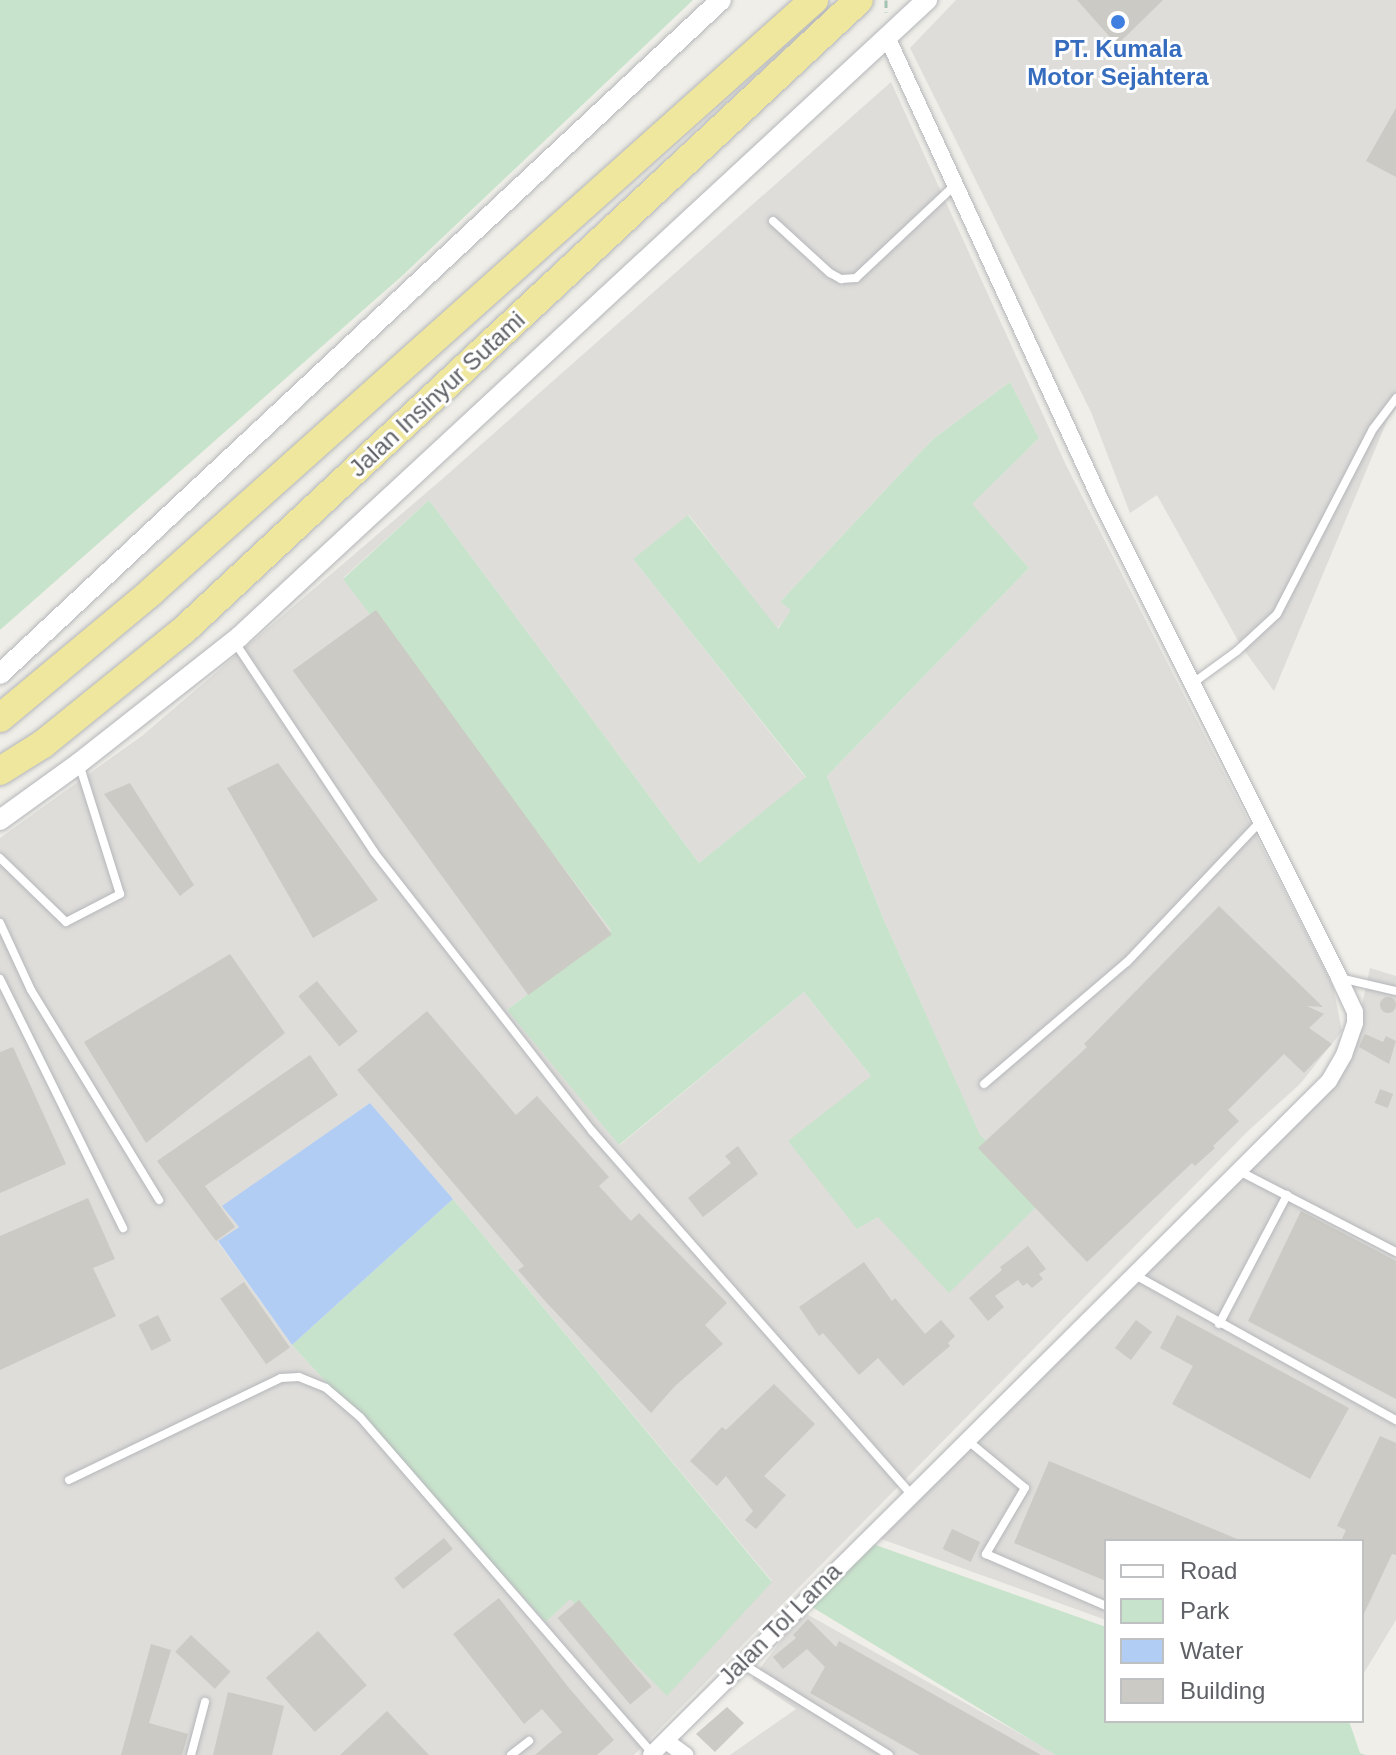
<!DOCTYPE html>
<style>
body{margin:0}
#map{position:relative;width:1396px;height:1755px;overflow:hidden;background:#efeee8;font-family:Arial,sans-serif}
div>[style]{position:absolute}
[style*='--x']{left:calc(var(--x)*1px);top:calc(var(--y)*1px);width:calc(var(--w)*1px);rotate:calc(var(--a)*1deg)}
.industrial>*{inset:0;background:#deddda}
.green>*{inset:0;background:#c8e3cc}
.water>*{inset:0;background:#b2cdf4}
.building>*{inset:0;background:#cbcac4;transform-origin:0 0}
.round{border-radius:50%}
.path>*{height:3px;margin-top:-1.5px;transform-origin:0;background:repeating-linear-gradient(90deg,#a1c3b0 0 8px,transparent 0 12px)}
.roads{filter:drop-shadow(0 0 2px #b4b6ba) drop-shadow(0 0 2px #b4b6ba)}
.service>*{height:8px;margin:-4px;padding:0 4px;transform-origin:4px;border-radius:4px;background:#fff}
.minor>*{height:16px;margin:-8px;padding:0 8px;transform-origin:8px;border-radius:8px;background:#fff}
.tertiary>*{height:20px;margin:-10px;padding:0 10px;transform-origin:10px;border-radius:10px;background:#fff}
.motorway>*{height:28px;margin:-14px;padding:0 14px;transform-origin:14px;border-radius:14px;background:#f0e79e}
.dots>*{width:22px;height:22px;translate:-50% -50%;box-sizing:border-box;border:4px solid #fff;border-radius:50%}
span{translate:-50% -50%;white-space:nowrap;text-align:center;line-height:1.15;-webkit-text-stroke:6px #fff;paint-order:stroke}
.shop-label{font-size:24px;color:#366cbe;font-weight:700}
.street-label{font-size:24px;color:#5f6166}
.legend{position:absolute;left:1104px;top:1539px;width:260px;height:184px;box-sizing:border-box;background:#fff;border:2px solid #bfc0c2;margin:0;padding:10px 14px;list-style:none;font-size:24px;color:#5f6166}
.legend li{display:flex;align-items:center;gap:16px;height:40px}
.legend b{width:40px;border:2px solid #bfc0c2}
</style>
<div id="map">
<div class="industrial">
<i style="clip-path:polygon(956px 0,1396px 0,1396px 408px,1387px 421px,1274px 691px,1241px 646px,1157px 495px,1130px 513px,1091px 412px,910px 48px)"></i>
<i style="clip-path:polygon(evenodd,891px 82px,1066px 465px,1333px 986px,1342px 1031px,1300px 1084px,1248px 1131px,634px 1755px,0 1755px,0 838px,143px 735px,440px 481px,891px 82px,1010px 382px,1039px 438px,971px 504px,1029px 568px,827px 776px,883px 918px,980px 1136px,1046px 1197px,878px 1217px,857px 1229px,871px 1076px,804px 992px,620px 1145px,507px 1010px,611px 930px,343px 578px,429px 500px,699px 863px,806px 778px,634px 560px,689px 515px,777px 629px,792px 610px,780px 602px,933px 439px,1010px 382px,891px 82px,370px 1103px,453px 1199px,772px 1581px,569px 1599px,546px 1622px,292px 1345px,218px 1242px,239px 1227px,223px 1206px,370px 1103px)"></i>
<i style="clip-path:polygon(1370px 968px,1396px 976px,1396px 1620px,1362px 1676px,1362px 1541px,1106px 1541px,1106px 1620px,873px 1536px,1351px 1055px)"></i>
<i style="clip-path:polygon(803px 1612px,1058px 1755px,730px 1755px,796px 1709px,752px 1679px)"></i>
</div>
<div class="green">
<i style="clip-path:polygon(0 0,693px 0,403px 275px,0 630px)"></i>
<i style="clip-path:polygon(1010px 382px,1039px 438px,972px 504px,1029px 568px,827px 776px,883px 918px,980px 1135px,1046px 1197px,949px 1293px,878px 1217px,857px 1229px,788px 1141px,871px 1076px,804px 992px,619px 1145px,507px 1010px,611px 930px,343px 579px,429px 500px,699px 863px,806px 777px,633px 559px,688px 515px,778px 629px,791px 610px,780px 602px,933px 439px)"></i>
<i style="clip-path:polygon(453px 1199px,772px 1582px,667px 1696px,570px 1599px,546px 1622px,292px 1345px)"></i>
<i style="clip-path:polygon(870px 1543px,1106px 1627px,1106px 1721px,1349px 1721px,1360px 1753px,1366px 1755px,1056px 1755px,812px 1607px)"></i>
</div>
<div class="water">
<i style="clip-path:polygon(370px 1103px,453px 1199px,292px 1345px,218px 1241px,239px 1227px,222px 1206px)"></i>
</div>
<div class="building">
<i style="clip-path:polygon(1077px 0,1163px 0,1117px 45px)"></i>
<i style="clip-path:polygon(1396px 108px,1396px 177px,1366px 161px)"></i>
<i style="left:376px;top:610px;width:401px;height:103px;rotate:54deg"></i>
<i style="clip-path:polygon(278px 763px,378px 900px,313px 938px,227px 788px)"></i>
<i style="clip-path:polygon(130px 783px,194px 885px,180px 896px,104px 794px)"></i>
<i style="clip-path:polygon(1219px 906px,1323px 1007px,1307px 1006px,1324px 1014px,1309px 1028px,1332px 1044px,1304px 1073px,1284px 1054px,1228px 1110px,1239px 1121px,1213px 1146px,1215px 1148px,1195px 1166px,1192px 1163px,1087px 1262px,978px 1148px,1087px 1047px,1084px 1044px)"></i>
<i style="clip-path:polygon(230px 954px,285px 1033px,146px 1143px,84px 1042px)"></i>
<i style="left:317px;top:981px;width:65px;height:24px;rotate:51deg"></i>
<i class="round" style="left:1380px;top:997px;width:16px;height:16px"></i>
<i style="clip-path:polygon(427px 1011px,516px 1115px,537px 1096px,609px 1177px,599px 1186px,631px 1221px,639px 1213px,727px 1303px,705px 1325px,723px 1344px,675px 1386px,651px 1413px,545px 1301px,518px 1270px,524px 1266px,357px 1070px)"></i>
<i style="clip-path:polygon(1365px 1034px,1383px 1042px,1386px 1036px,1396px 1041px,1389px 1064px,1359px 1047px)"></i>
<i style="clip-path:polygon(13px 1047px,66px 1164px,0 1193px,0 1052px)"></i>
<i style="clip-path:polygon(310px 1055px,338px 1095px,205px 1186px,235px 1227px,216px 1241px,157px 1161px)"></i>
<i style="left:1380px;top:1089px;width:14px;height:15px;rotate:21deg"></i>
<i style="clip-path:polygon(738px 1146px,758px 1174px,703px 1217px,688px 1198px,731px 1163px,725px 1156px)"></i>
<i style="clip-path:polygon(88px 1198px,115px 1259px,93px 1268px,116px 1316px,0 1370px,0 1236px)"></i>
<i style="clip-path:polygon(1301px 1211px,1396px 1261px,1396px 1399px,1248px 1321px)"></i>
<i style="clip-path:polygon(1028px 1246px,1046px 1269px,1039px 1274px,1043px 1279px,1032px 1288px,1027px 1283px,1023px 1286px,1018px 1280px,995px 1296px,1004px 1307px,988px 1321px,969px 1298px,1002px 1270px,1000px 1267px)"></i>
<i style="clip-path:polygon(864px 1262px,892px 1301px,895px 1298px,925px 1334px,941px 1320px,955px 1336px,948px 1343px,950px 1346px,903px 1386px,878px 1358px,859px 1375px,823px 1333px,819px 1336px,799px 1307px)"></i>
<i style="left:244px;top:1282px;width:80px;height:29px;rotate:55deg"></i>
<i style="left:158px;top:1315px;width:29px;height:22px;rotate:63deg"></i>
<i style="clip-path:polygon(1177px 1315px,1349px 1408px,1310px 1479px,1172px 1404px,1193px 1366px,1160px 1348px)"></i>
<i style="left:1136px;top:1320px;width:20px;height:35px;rotate:37deg"></i>
<i style="clip-path:polygon(774px 1384px,815px 1424px,764px 1476px,786px 1495px,756px 1529px,745px 1520px,753px 1511px,726px 1476px,717px 1486px,690px 1461px,722px 1427px,726px 1430px)"></i>
<i style="clip-path:polygon(1380px 1436px,1396px 1443px,1396px 1555px,1392px 1554px,1362px 1618px,1362px 1541px,1341px 1541px,1346px 1530px,1337px 1526px)"></i>
<i style="clip-path:polygon(1049px 1461px,1242px 1541px,1106px 1541px,1106px 1581px,1014px 1543px)"></i>
<i style="left:952px;top:1529px;width:31px;height:22px;rotate:25deg"></i>
<i style="left:444px;top:1538px;width:14px;height:64px;rotate:51deg"></i>
<i style="clip-path:polygon(499px 1598px,569px 1688px,614px 1740px,597px 1755px,535px 1755px,562px 1732px,542px 1709px,524px 1724px,453px 1634px)"></i>
<i style="left:579px;top:1600px;width:113px;height:28px;rotate:50deg"></i>
<i style="clip-path:polygon(808px 1619px,836px 1647px,839px 1641px,1041px 1755px,920px 1755px,810px 1693px,825px 1667px,807px 1649px,783px 1669px,773px 1657px,796px 1638px,793px 1635px)"></i>
<i style="left:318px;top:1631px;width:73px;height:70px;rotate:48deg"></i>
<i style="left:191px;top:1635px;width:54px;height:23px;rotate:43deg"></i>
<i style="clip-path:polygon(151px 1644px,171px 1650px,149px 1723px,188px 1734px,182px 1755px,121px 1755px)"></i>
<i style="clip-path:polygon(228px 1692px,284px 1706px,272px 1755px,213px 1755px)"></i>
<i style="clip-path:polygon(727px 1707px,744px 1723px,715px 1752px,696px 1734px)"></i>
<i style="clip-path:polygon(387px 1711px,429px 1755px,340px 1755px)"></i>
</div>
<div class="path">
<i style="--x:886;--y:0;--w:12;--a:90"></i>
</div>
<div class="roads">
<div class="service">
<i style="--x:773;--y:221;--w:77;--a:42.4"></i>
<i style="--x:830;--y:273;--w:13;--a:29"></i>
<i style="--x:841;--y:279;--w:15;--a:-4"></i>
<i style="--x:856;--y:278;--w:134;--a:-43.2"></i>
<i style="--x:234;--y:641;--w:253;--a:56.4"></i>
<i style="--x:374;--y:852;--w:354;--a:52"></i>
<i style="--x:592;--y:1131;--w:483;--a:48.7"></i>
<i style="--x:1193;--y:683;--w:54;--a:-36"></i>
<i style="--x:1237;--y:651;--w:54;--a:-42.8"></i>
<i style="--x:1277;--y:614;--w:208;--a:-62.6"></i>
<i style="--x:1373;--y:429;--w:39;--a:-53"></i>
<i style="--x:0;--y:858;--w:92;--a:44.1"></i>
<i style="--x:66;--y:922;--w:61;--a:-27.4"></i>
<i style="--x:120;--y:894;--w:136;--a:-107.5"></i>
<i style="--x:0;--y:923;--w:74;--a:65.2"></i>
<i style="--x:31;--y:990;--w:246;--a:58.6"></i>
<i style="--x:1340;--y:978;--w:57;--a:13.1"></i>
<i style="--x:0;--y:979;--w:278;--a:63.7"></i>
<i style="--x:984;--y:1084;--w:188;--a:-40.5"></i>
<i style="--x:1127;--y:962;--w:195;--a:-46.5"></i>
<i style="--x:1239;--y:1171;--w:177;--a:27.3"></i>
<i style="--x:1135;--y:1275;--w:299;--a:29.1"></i>
<i style="--x:1219;--y:1324;--w:146;--a:-62.2"></i>
<i style="--x:967;--y:1440;--w:75;--a:39.6"></i>
<i style="--x:1025;--y:1488;--w:77;--a:120.6"></i>
<i style="--x:986;--y:1554;--w:131;--a:23.4"></i>
<i style="--x:69;--y:1480;--w:235;--a:-25.7"></i>
<i style="--x:281;--y:1378;--w:18;--a:-3"></i>
<i style="--x:299;--y:1377;--w:29;--a:22"></i>
<i style="--x:326;--y:1388;--w:45;--a:40.5"></i>
<i style="--x:360;--y:1417;--w:445;--a:49"></i>
<i style="--x:741;--y:1663;--w:174;--a:31.9"></i>
<i style="--x:191;--y:1755;--w:55;--a:-75.2"></i>
<i style="--x:511;--y:1755;--w:23;--a:-38"></i>
</div>
<div class="minor">
<i style="--x:666;--y:1741;--w:24;--a:36"></i>
<i style="--x:651;--y:1755;--w:956;--a:-44.83"></i>
<i style="--x:1329;--y:1081;--w:30;--a:-60"></i>
<i style="--x:1344;--y:1055;--w:34;--a:-71"></i>
<i style="--x:1355;--y:1023;--w:11;--a:-90"></i>
<i style="--x:1355;--y:1012;--w:38;--a:-115"></i>
<i style="--x:1339;--y:977;--w:530;--a:-116.57"></i>
<i style="--x:1102;--y:503;--w:513;--a:-114.77"></i>
</div>
<div class="tertiary">
<i style="--x:0;--y:674;--w:987;--a:-43.07"></i>
<i style="--x:0;--y:820;--w:97;--a:-35.8"></i>
<i style="--x:79;--y:763;--w:204;--a:-38.2"></i>
<i style="--x:239;--y:637;--w:938;--a:-42.8"></i>
</div>
<div class="motorway">
<i style="--x:0;--y:718;--w:197;--a:-39.8"></i>
<i style="--x:151;--y:592;--w:889;--a:-41.76"></i>
<i style="--x:0;--y:771;--w:51;--a:-32.1"></i>
<i style="--x:43;--y:744;--w:181;--a:-39"></i>
<i style="--x:184;--y:630;--w:923;--a:-43.03"></i>
</div>
</div>
<div class="dots">
<i style="left:1118px;top:22px;background:#3f7fe0"></i>
</div>
<div class="shop-label">
<span style="left:1118px;top:63px">PT. Kumala<br>Motor Sejahtera</span>
</div>
<div class="street-label">
<span style="left:437px;top:394px;rotate:-43deg">Jalan Insinyur Sutami</span>
<span style="left:780px;top:1624px;rotate:-45deg">Jalan Tol Lama</span>
</div>
<ul class="legend">
<li><b style="height:10px;background:#fff"></b>Road</li>
<li><b style="height:22px;background:#c8e3cc"></b>Park</li>
<li><b style="height:22px;background:#b2cdf4"></b>Water</li>
<li><b style="height:22px;background:#cbcac4"></b>Building</li>
</ul>
</div>
